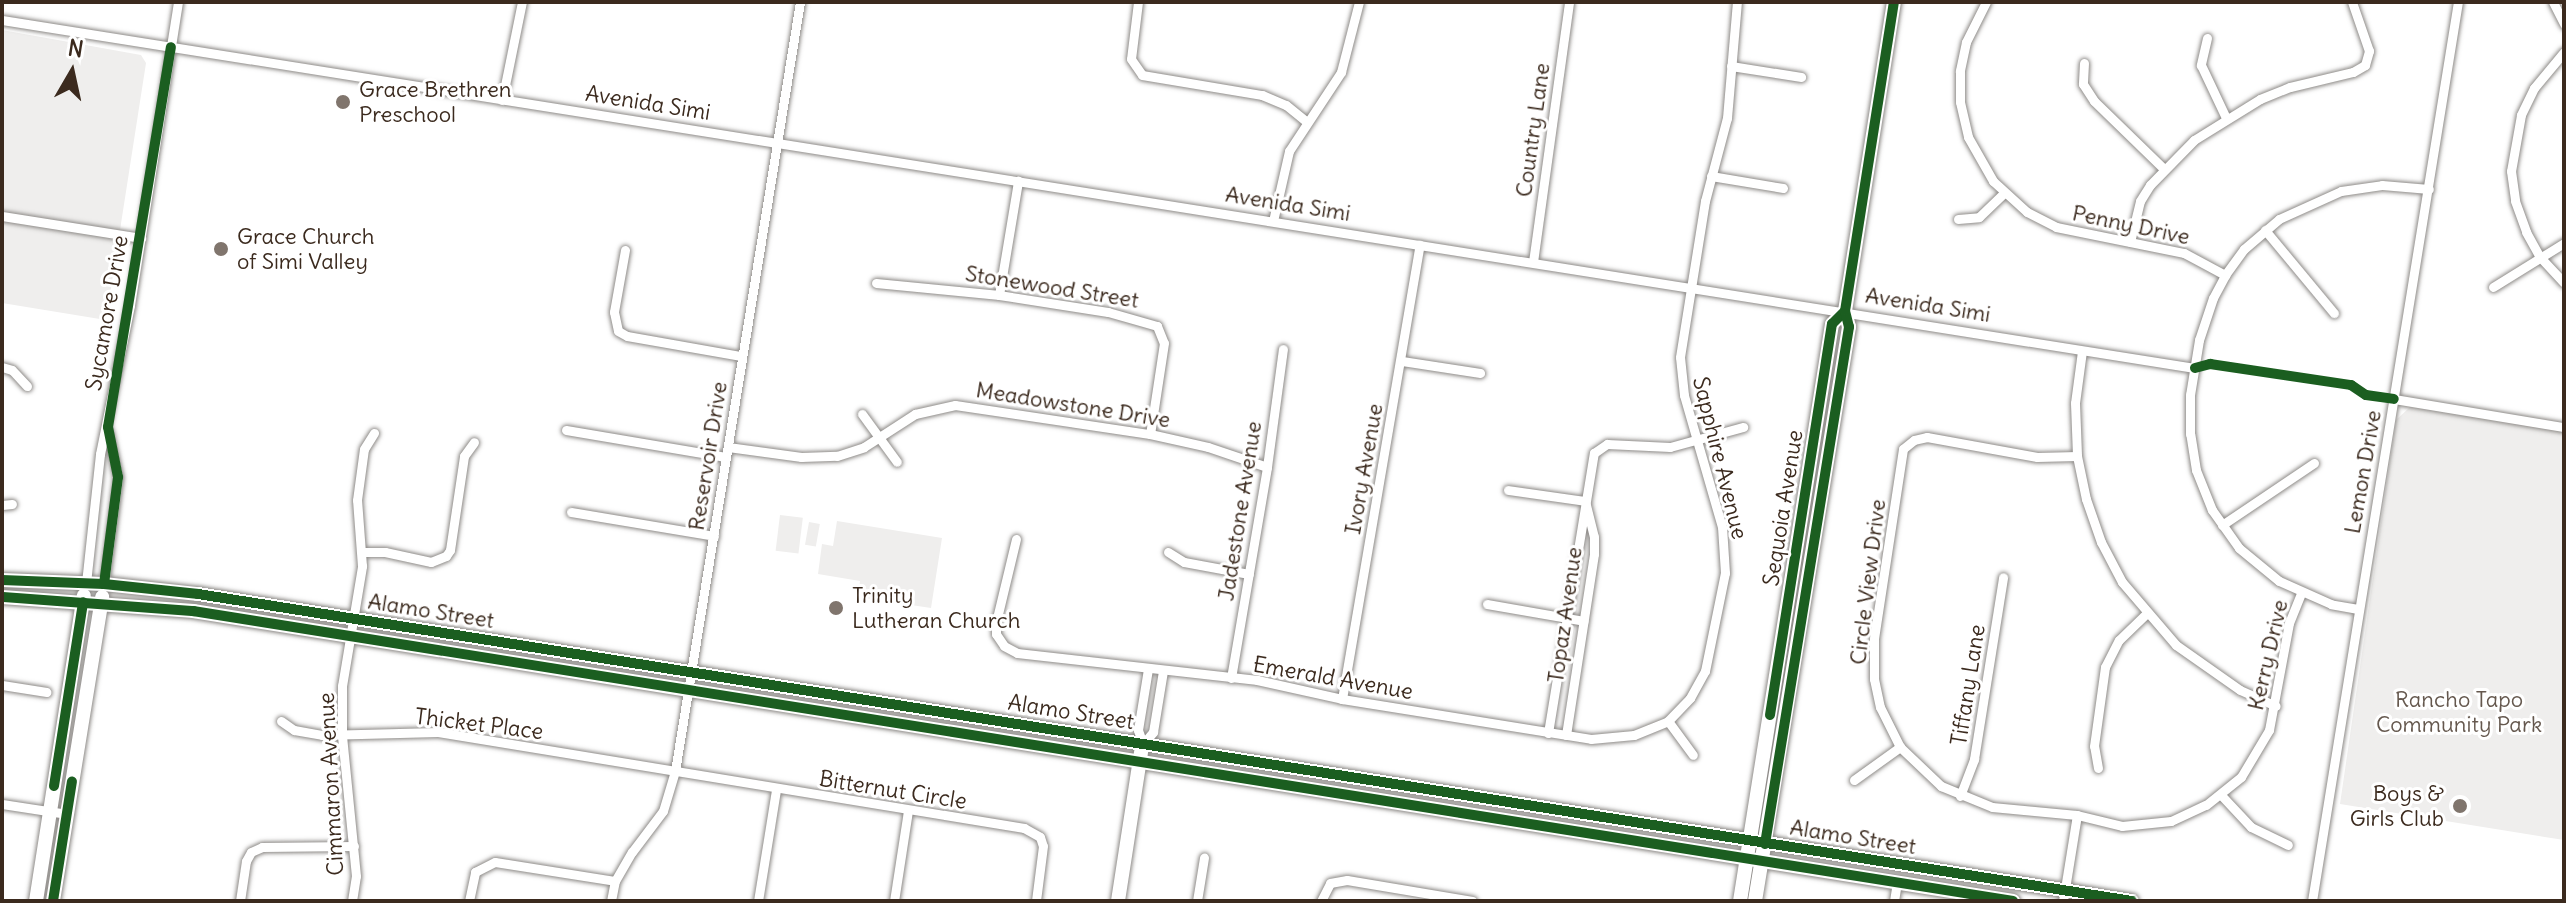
<!DOCTYPE html>
<style>
body{margin:0}
#map{position:relative;width:2566px;height:903px;overflow:hidden;background:#fff;font-family:Delius,sans-serif}
div>[style]{position:absolute}
[style*='--x']{left:calc(var(--x)*1px);top:calc(var(--y)*1px);width:calc(var(--w)*1px);rotate:calc(var(--a)*1deg)}
.built>*{inset:0;background:#efeeed;transform-origin:0 0}
.roads{filter:drop-shadow(0 0 2px #8e8b88) drop-shadow(0 0 2px #8e8b88)}
.street>*{height:9px;margin:-4.5px;padding:0 4.5px;transform-origin:4.5px;border-radius:4.5px;background:#fff}
.secondary>*{height:14px;margin:-7px;padding:0 7px;transform-origin:7px;border-radius:7px;background:#fff}
.cycleway>*{height:10px;margin:-5px;padding:0 5px;transform-origin:5px;border-radius:5px;background:#1b5e20}
.dots>*{width:22px;height:22px;translate:-50% -50%;box-sizing:border-box;border:4px solid #fff;border-radius:50%}
span{translate:-50% -50%;white-space:nowrap;text-align:center;line-height:1.15;-webkit-text-stroke:6px #fff;paint-order:stroke}
.poi-label{font-size:22px;color:#3b2a1e}
.left{translate:0 -50%;text-align:left}
.right{translate:-100% -50%;text-align:right}
.street-label{font-size:22px;color:#3b2a1e}
.park-label{font-size:22px;color:#65584e}
.frame{position:absolute;inset:0;border:4px solid #3b2a1e;pointer-events:none}
.north{position:absolute;left:32px;top:32px;width:80px;height:80px;-webkit-text-stroke:6px #fff;paint-order:stroke;rotate:9deg;font-size:22px;font-weight:700;line-height:32px;text-align:center;color:#3b2a1e}
.north::after{content:'';display:block;margin:auto;width:28px;height:36px;background:#3b2a1e;clip-path:polygon(50% 0,100% 100%,50% 72%,0 100%)}
</style>
<div id="map">
<div class="built">
<i style="clip-path:polygon(2px 30px,141px 55px,146px 63px,106px 320px,2px 303px)"></i>
<i style="clip-path:polygon(2410px 407px,2564px 431px,2564px 840px,2340px 804px,2396px 420px)"></i>
<i style="left:780px;top:515px;width:23px;height:36px;rotate:7deg"></i>
<i style="clip-path:polygon(837px 521px,942px 538px,931px 608px,858px 597px,860px 581px,818px 574px,822px 544px,833px 546px)"></i>
<i style="left:809px;top:522px;width:11px;height:23px;rotate:10deg"></i>
</div>
<div class="roads">
<div class="street">
<i style="--x:1138;--y:2;--w:57;--a:97"></i>
<i style="--x:1131;--y:59;--w:19;--a:55"></i>
<i style="--x:1142;--y:75;--w:122;--a:9.5"></i>
<i style="--x:1262;--y:95;--w:26;--a:23"></i>
<i style="--x:1286;--y:105;--w:27;--a:39"></i>
<i style="--x:1986;--y:2;--w:45;--a:116.6"></i>
<i style="--x:1966;--y:42;--w:30;--a:102"></i>
<i style="--x:1960;--y:71;--w:31;--a:90"></i>
<i style="--x:1960;--y:102;--w:36;--a:77"></i>
<i style="--x:1968;--y:137;--w:51;--a:60.4"></i>
<i style="--x:1993;--y:181;--w:46;--a:42.4"></i>
<i style="--x:2027;--y:212;--w:33;--a:27"></i>
<i style="--x:2056;--y:227;--w:131;--a:11.5"></i>
<i style="--x:2184;--y:253;--w:47;--a:28.2"></i>
<i style="--x:2553;--y:2;--w:25;--a:63"></i>
<i style="--x:2;--y:20;--w:2220;--a:9.02"></i>
<i style="--x:2207;--y:38;--w:28;--a:103"></i>
<i style="--x:2201;--y:65;--w:59;--a:64.7"></i>
<i style="--x:2564;--y:52;--w:47;--a:129.8"></i>
<i style="--x:2534;--y:88;--w:30;--a:116"></i>
<i style="--x:2521;--y:115;--w:57;--a:100.1"></i>
<i style="--x:2511;--y:171;--w:30;--a:82"></i>
<i style="--x:2515;--y:201;--w:33;--a:70"></i>
<i style="--x:2526;--y:232;--w:29;--a:61"></i>
<i style="--x:2540;--y:257;--w:35;--a:47"></i>
<i style="--x:2084;--y:63;--w:21;--a:93"></i>
<i style="--x:2083;--y:84;--w:20;--a:57"></i>
<i style="--x:2094;--y:101;--w:98;--a:44.2"></i>
<i style="--x:1731;--y:66;--w:71;--a:8.9"></i>
<i style="--x:502;--y:100;--w:100;--a:-78.5"></i>
<i style="--x:1711;--y:176;--w:73;--a:9.5"></i>
<i style="--x:2;--y:216;--w:141;--a:9"></i>
<i style="--x:1958;--y:219;--w:21;--a:-5"></i>
<i style="--x:1979;--y:217;--w:35;--a:-44"></i>
<i style="--x:1273;--y:221;--w:72;--a:-77.1"></i>
<i style="--x:1289;--y:151;--w:95;--a:-56.6"></i>
<i style="--x:1341;--y:72;--w:72;--a:-75.6"></i>
<i style="--x:2265;--y:230;--w:108;--a:50.3"></i>
<i style="--x:2130;--y:242;--w:42;--a:-76.3"></i>
<i style="--x:2140;--y:201;--w:19;--a:-58"></i>
<i style="--x:2150;--y:185;--w:63;--a:-45.6"></i>
<i style="--x:2194;--y:140;--w:78;--a:-31.8"></i>
<i style="--x:2260;--y:99;--w:32;--a:-22"></i>
<i style="--x:2290;--y:87;--w:65;--a:-13.4"></i>
<i style="--x:2353;--y:72;--w:14;--a:-30"></i>
<i style="--x:2365;--y:65;--w:15;--a:-74"></i>
<i style="--x:2369;--y:51;--w:52;--a:-109.1"></i>
<i style="--x:625;--y:250;--w:63;--a:100.1"></i>
<i style="--x:614;--y:312;--w:19;--a:78"></i>
<i style="--x:618;--y:331;--w:10;--a:29"></i>
<i style="--x:627;--y:336;--w:116;--a:10"></i>
<i style="--x:1533;--y:262;--w:262;--a:-82.1"></i>
<i style="--x:876;--y:283;--w:124;--a:5.6"></i>
<i style="--x:999;--y:295;--w:110;--a:8.9"></i>
<i style="--x:1108;--y:312;--w:51;--a:15.9"></i>
<i style="--x:1157;--y:326;--w:18;--a:68"></i>
<i style="--x:1164;--y:343;--w:92;--a:98.7"></i>
<i style="--x:2493;--y:287;--w:84;--a:-31.8"></i>
<i style="--x:999;--y:295;--w:116;--a:-80.5"></i>
<i style="--x:2082;--y:351;--w:52;--a:97.7"></i>
<i style="--x:2075;--y:403;--w:53;--a:87.8"></i>
<i style="--x:2077;--y:456;--w:44;--a:78.2"></i>
<i style="--x:2086;--y:499;--w:46;--a:70.8"></i>
<i style="--x:2101;--y:542;--w:45;--a:62.3"></i>
<i style="--x:2122;--y:582;--w:83;--a:49.4"></i>
<i style="--x:2176;--y:645;--w:78;--a:35.1"></i>
<i style="--x:2240;--y:690;--w:39;--a:24"></i>
<i style="--x:1402;--y:361;--w:79;--a:8.7"></i>
<i style="--x:2;--y:367;--w:10;--a:17"></i>
<i style="--x:12;--y:370;--w:22;--a:47"></i>
<i style="--x:2394;--y:399;--w:172;--a:9.4"></i>
<i style="--x:862;--y:414;--w:59;--a:53.9"></i>
<i style="--x:566;--y:430;--w:162;--a:9.6"></i>
<i style="--x:728;--y:447;--w:74;--a:7.8"></i>
<i style="--x:801;--y:457;--w:36;--a:-2"></i>
<i style="--x:837;--y:456;--w:28;--a:-18"></i>
<i style="--x:864;--y:447;--w:61;--a:-32.9"></i>
<i style="--x:915;--y:414;--w:41;--a:-12.7"></i>
<i style="--x:955;--y:405;--w:197;--a:8.5"></i>
<i style="--x:1150;--y:434;--w:59;--a:12.6"></i>
<i style="--x:1208;--y:447;--w:62;--a:18.7"></i>
<i style="--x:2077;--y:456;--w:40;--a:178.6"></i>
<i style="--x:2037;--y:457;--w:112;--a:-169.7"></i>
<i style="--x:1927;--y:437;--w:13;--a:167"></i>
<i style="--x:1914;--y:440;--w:14;--a:141"></i>
<i style="--x:1903;--y:449;--w:192;--a:98.7"></i>
<i style="--x:1874;--y:639;--w:40;--a:90"></i>
<i style="--x:1874;--y:679;--w:29;--a:78"></i>
<i style="--x:1880;--y:707;--w:45;--a:63.4"></i>
<i style="--x:1900;--y:747;--w:57;--a:43.6"></i>
<i style="--x:1941;--y:786;--w:55;--a:22.4"></i>
<i style="--x:1992;--y:807;--w:85;--a:5.4"></i>
<i style="--x:2077;--y:815;--w:46;--a:13.7"></i>
<i style="--x:2122;--y:826;--w:49;--a:-5.8"></i>
<i style="--x:2171;--y:821;--w:38;--a:-25"></i>
<i style="--x:2206;--y:805;--w:45;--a:-38.7"></i>
<i style="--x:2241;--y:777;--w:55;--a:-59.2"></i>
<i style="--x:2269;--y:730;--w:109;--a:-79.4"></i>
<i style="--x:2289;--y:623;--w:32;--a:-68"></i>
<i style="--x:1508;--y:490;--w:78;--a:8.1"></i>
<i style="--x:2;--y:505;--w:10;--a:-6"></i>
<i style="--x:571;--y:512;--w:145;--a:9.5"></i>
<i style="--x:2222;--y:525;--w:111;--a:-34"></i>
<i style="--x:1016;--y:539;--w:85;--a:103.5"></i>
<i style="--x:996;--y:622;--w:12;--a:90"></i>
<i style="--x:996;--y:634;--w:14;--a:56"></i>
<i style="--x:1004;--y:646;--w:15;--a:28"></i>
<i style="--x:1017;--y:653;--w:242;--a:6.4"></i>
<i style="--x:1257;--y:680;--w:87;--a:12.6"></i>
<i style="--x:1342;--y:699;--w:252;--a:9.1"></i>
<i style="--x:1591;--y:739;--w:43;--a:-5.3"></i>
<i style="--x:1634;--y:735;--w:37;--a:-22"></i>
<i style="--x:1668;--y:721;--w:32;--a:-46"></i>
<i style="--x:1690;--y:698;--w:31;--a:-61"></i>
<i style="--x:1705;--y:671;--w:100;--a:-78.5"></i>
<i style="--x:1725;--y:573;--w:46;--a:-93.7"></i>
<i style="--x:1722;--y:527;--w:137;--a:-106.1"></i>
<i style="--x:1684;--y:395;--w:38;--a:-96"></i>
<i style="--x:1680;--y:357;--w:158;--a:-80.9"></i>
<i style="--x:1705;--y:201;--w:86;--a:-75.2"></i>
<i style="--x:1727;--y:118;--w:116;--a:-85.1"></i>
<i style="--x:362;--y:552;--w:23;--a:0"></i>
<i style="--x:385;--y:552;--w:47;--a:12.3"></i>
<i style="--x:431;--y:562;--w:16;--a:-22"></i>
<i style="--x:446;--y:556;--w:7;--a:-56"></i>
<i style="--x:450;--y:550;--w:95;--a:-81.5"></i>
<i style="--x:464;--y:456;--w:17;--a:-54"></i>
<i style="--x:1168;--y:552;--w:19;--a:32"></i>
<i style="--x:1184;--y:562;--w:66;--a:10.5"></i>
<i style="--x:86;--y:583;--w:130;--a:-83.8"></i>
<i style="--x:100;--y:454;--w:152;--a:-78.6"></i>
<i style="--x:130;--y:305;--w:307;--a:-81"></i>
<i style="--x:104;--y:584;--w:108;--a:-82.5"></i>
<i style="--x:118;--y:477;--w:47;--a:-102.3"></i>
<i style="--x:1487;--y:604;--w:98;--a:9.9"></i>
<i style="--x:2358;--y:609;--w:27;--a:-170"></i>
<i style="--x:2331;--y:604;--w:57;--a:-156.1"></i>
<i style="--x:2279;--y:581;--w:52;--a:-140.5"></i>
<i style="--x:2239;--y:548;--w:47;--a:-125.4"></i>
<i style="--x:2212;--y:510;--w:43;--a:-111.8"></i>
<i style="--x:2196;--y:470;--w:36;--a:-99"></i>
<i style="--x:2190;--y:434;--w:39;--a:-90"></i>
<i style="--x:2190;--y:395;--w:56;--a:-80.7"></i>
<i style="--x:2199;--y:340;--w:44;--a:-71.6"></i>
<i style="--x:2213;--y:298;--w:26;--a:-62"></i>
<i style="--x:2225;--y:275;--w:32;--a:-54"></i>
<i style="--x:2244;--y:249;--w:46;--a:-40.6"></i>
<i style="--x:2279;--y:219;--w:68;--a:-24.3"></i>
<i style="--x:2341;--y:191;--w:41;--a:-8.3"></i>
<i style="--x:2382;--y:185;--w:47;--a:4.9"></i>
<i style="--x:1231;--y:678;--w:214;--a:-80.3"></i>
<i style="--x:1267;--y:467;--w:119;--a:-82.3"></i>
<i style="--x:2;--y:685;--w:45;--a:9"></i>
<i style="--x:1342;--y:699;--w:461;--a:-80.3"></i>
<i style="--x:281;--y:721;--w:16;--a:35"></i>
<i style="--x:294;--y:730;--w:28;--a:10"></i>
<i style="--x:322;--y:735;--w:116;--a:-1.5"></i>
<i style="--x:438;--y:732;--w:594;--a:9.3"></i>
<i style="--x:1024;--y:828;--w:18;--a:29"></i>
<i style="--x:1040;--y:837;--w:9;--a:72"></i>
<i style="--x:1043;--y:846;--w:55;--a:97.3"></i>
<i style="--x:1668;--y:721;--w:42;--a:53.7"></i>
<i style="--x:1548;--y:733;--w:284;--a:-80.7"></i>
<i style="--x:1594;--y:453;--w:16;--a:-35"></i>
<i style="--x:1607;--y:444;--w:63;--a:2.7"></i>
<i style="--x:1670;--y:447;--w:76;--a:-15.3"></i>
<i style="--x:1566;--y:735;--w:183;--a:-81.2"></i>
<i style="--x:1594;--y:554;--w:17;--a:-90"></i>
<i style="--x:1594;--y:537;--w:34;--a:-104"></i>
<i style="--x:1143;--y:744;--w:16;--a:-50"></i>
<i style="--x:1153;--y:732;--w:62;--a:-80.7"></i>
<i style="--x:1143;--y:744;--w:15;--a:-110"></i>
<i style="--x:1138;--y:730;--w:62;--a:-80.7"></i>
<i style="--x:2098;--y:768;--w:22;--a:-100"></i>
<i style="--x:2094;--y:746;--w:80;--a:-82.1"></i>
<i style="--x:2105;--y:667;--w:30;--a:-63"></i>
<i style="--x:2119;--y:640;--w:37;--a:-44"></i>
<i style="--x:1854;--y:780;--w:57;--a:-35.7"></i>
<i style="--x:2221;--y:795;--w:44;--a:46.8"></i>
<i style="--x:2251;--y:827;--w:41;--a:25.9"></i>
<i style="--x:1960;--y:796;--w:40;--a:-69"></i>
<i style="--x:1974;--y:759;--w:184;--a:-80.9"></i>
<i style="--x:2;--y:804;--w:66;--a:8.7"></i>
<i style="--x:240;--y:901;--w:40;--a:-81.5"></i>
<i style="--x:246;--y:861;--w:10;--a:-61"></i>
<i style="--x:251;--y:852;--w:12;--a:-24"></i>
<i style="--x:262;--y:847;--w:92;--a:-0.6"></i>
<i style="--x:352;--y:901;--w:25;--a:-81"></i>
<i style="--x:356;--y:876;--w:142;--a:-95.7"></i>
<i style="--x:342;--y:735;--w:49;--a:-90"></i>
<i style="--x:342;--y:686;--w:122;--a:-80.5"></i>
<i style="--x:362;--y:566;--w:66;--a:-94.3"></i>
<i style="--x:357;--y:500;--w:51;--a:-82.2"></i>
<i style="--x:364;--y:449;--w:19;--a:-58"></i>
<i style="--x:469;--y:901;--w:30;--a:-78"></i>
<i style="--x:475;--y:872;--w:22;--a:-27"></i>
<i style="--x:495;--y:862;--w:121;--a:9"></i>
<i style="--x:611;--y:901;--w:20;--a:-79"></i>
<i style="--x:615;--y:881;--w:34;--a:-60"></i>
<i style="--x:632;--y:852;--w:51;--a:-52.9"></i>
<i style="--x:663;--y:811;--w:42;--a:-73.3"></i>
<i style="--x:675;--y:771;--w:779;--a:-80.77"></i>
<i style="--x:758;--y:901;--w:112;--a:-80.8"></i>
<i style="--x:894;--y:901;--w:91;--a:-81.2"></i>
<i style="--x:1197;--y:901;--w:44;--a:-80.8"></i>
<i style="--x:1321;--y:901;--w:20;--a:-63"></i>
<i style="--x:1330;--y:883;--w:17;--a:-10"></i>
<i style="--x:1347;--y:880;--w:127;--a:9.5"></i>
<i style="--x:1894;--y:901;--w:18;--a:-81"></i>
<i style="--x:2063;--y:901;--w:87;--a:-80.8"></i>
<i style="--x:2312;--y:901;--w:911;--a:-80.78"></i>
</div>
<div class="secondary">
<i style="--x:2;--y:580;--w:102;--a:2.2"></i>
<i style="--x:104;--y:584;--w:95;--a:6.1"></i>
<i style="--x:198;--y:594;--w:1958;--a:9.02"></i>
<i style="--x:2;--y:597;--w:192;--a:4.2"></i>
<i style="--x:193;--y:611;--w:1843;--a:9.05"></i>
<i style="--x:36;--y:901;--w:309;--a:-81.1"></i>
<i style="--x:53;--y:901;--w:308;--a:-80.8"></i>
<i style="--x:1118;--y:901;--w:151;--a:-81.2"></i>
<i style="--x:1740;--y:901;--w:584;--a:-80.94"></i>
<i style="--x:1832;--y:324;--w:18;--a:-45"></i>
<i style="--x:1755;--y:901;--w:582;--a:-80.7"></i>
<i style="--x:1849;--y:327;--w:16;--a:-104"></i>
<i style="--x:1845;--y:311;--w:313;--a:-81"></i>
</div>
</div>
<div class="cycleway">
<i style="--x:2195;--y:368;--w:16;--a:-15"></i>
<i style="--x:2210;--y:364;--w:143;--a:8.5"></i>
<i style="--x:2351;--y:385;--w:18;--a:34"></i>
<i style="--x:2366;--y:395;--w:28;--a:8"></i>
<i style="--x:2;--y:580;--w:102;--a:2.2"></i>
<i style="--x:104;--y:584;--w:95;--a:6.1"></i>
<i style="--x:198;--y:594;--w:1958;--a:9.02"></i>
<i style="--x:104;--y:584;--w:108;--a:-82.5"></i>
<i style="--x:118;--y:477;--w:51;--a:-101.3"></i>
<i style="--x:108;--y:427;--w:385;--a:-80.6"></i>
<i style="--x:2;--y:597;--w:192;--a:4.2"></i>
<i style="--x:193;--y:611;--w:1843;--a:9.05"></i>
<i style="--x:1770;--y:715;--w:396;--a:-81"></i>
<i style="--x:1832;--y:324;--w:18;--a:-45"></i>
<i style="--x:54;--y:786;--w:186;--a:-81"></i>
<i style="--x:1765;--y:844;--w:524;--a:-80.77"></i>
<i style="--x:1849;--y:327;--w:16;--a:-104"></i>
<i style="--x:1845;--y:311;--w:313;--a:-81"></i>
<i style="--x:53;--y:901;--w:121;--a:-81"></i>
</div>
<div class="dots">
<i style="left:343px;top:102px;background:#80756d"></i>
<i style="left:221px;top:249px;background:#80756d"></i>
<i style="left:836px;top:608px;background:#80756d"></i>
<i style="left:2460px;top:806px;background:#80756d"></i>
</div>
<div class="poi-label">
<span class="left" style="left:359px;top:102px">Grace Brethren<br>Preschool</span>
<span class="left" style="left:237px;top:249px">Grace Church<br>of Simi Valley</span>
<span class="left" style="left:852px;top:608px">Trinity<br>Lutheran Church</span>
<span class="right" style="left:2444px;top:806px">Boys &amp;<br>Girls Club</span>
</div>
<div class="street-label">
<span style="left:648px;top:103px;rotate:9deg">Avenida Simi</span>
<span style="left:1533px;top:130px;rotate:-82deg">Country Lane</span>
<span style="left:1288px;top:204px;rotate:9deg">Avenida Simi</span>
<span style="left:2131px;top:225px;rotate:12deg">Penny Drive</span>
<span style="left:1052px;top:287px;rotate:9deg">Stonewood Street</span>
<span style="left:1928px;top:305px;rotate:9deg">Avenida Simi</span>
<span style="left:107px;top:313px;rotate:-80deg">Sycamore Drive</span>
<span style="left:1073px;top:405px;rotate:9deg">Meadowstone Drive</span>
<span style="left:708px;top:456px;rotate:-81deg">Reservoir Drive</span>
<span style="left:1720px;top:458px;rotate:76deg">Sapphire Avenue</span>
<span style="left:1364px;top:469px;rotate:-80deg">Ivory Avenue</span>
<span style="left:2363px;top:472px;rotate:-80deg">Lemon Drive</span>
<span style="left:1783px;top:508px;rotate:-81deg">Sequoia Avenue</span>
<span style="left:1240px;top:511px;rotate:-81deg">Jadestone Avenue</span>
<span style="left:1868px;top:582px;rotate:-83deg">Circle View Drive</span>
<span style="left:431px;top:611px;rotate:9deg">Alamo Street</span>
<span style="left:1565px;top:615px;rotate:-82deg">Topaz Avenue</span>
<span style="left:2268px;top:655px;rotate:-77deg">Kerry Drive</span>
<span style="left:1333px;top:678px;rotate:10deg">Emerald Avenue</span>
<span style="left:1968px;top:685px;rotate:-81deg">Tiffany Lane</span>
<span style="left:1071px;top:712px;rotate:9deg">Alamo Street</span>
<span style="left:479px;top:724px;rotate:7deg">Thicket Place</span>
<span style="left:331px;top:784px;rotate:-93deg">Cimmaron Avenue</span>
<span style="left:893px;top:790px;rotate:9deg">Bitternut Circle</span>
<span style="left:1853px;top:837px;rotate:9deg">Alamo Street</span>
</div>
<div class="park-label">
<span style="left:2459px;top:712px">Rancho Tapo<br>Community Park</span>
</div>
<div class="frame"></div>
<div class="north">N</div>
</div>
